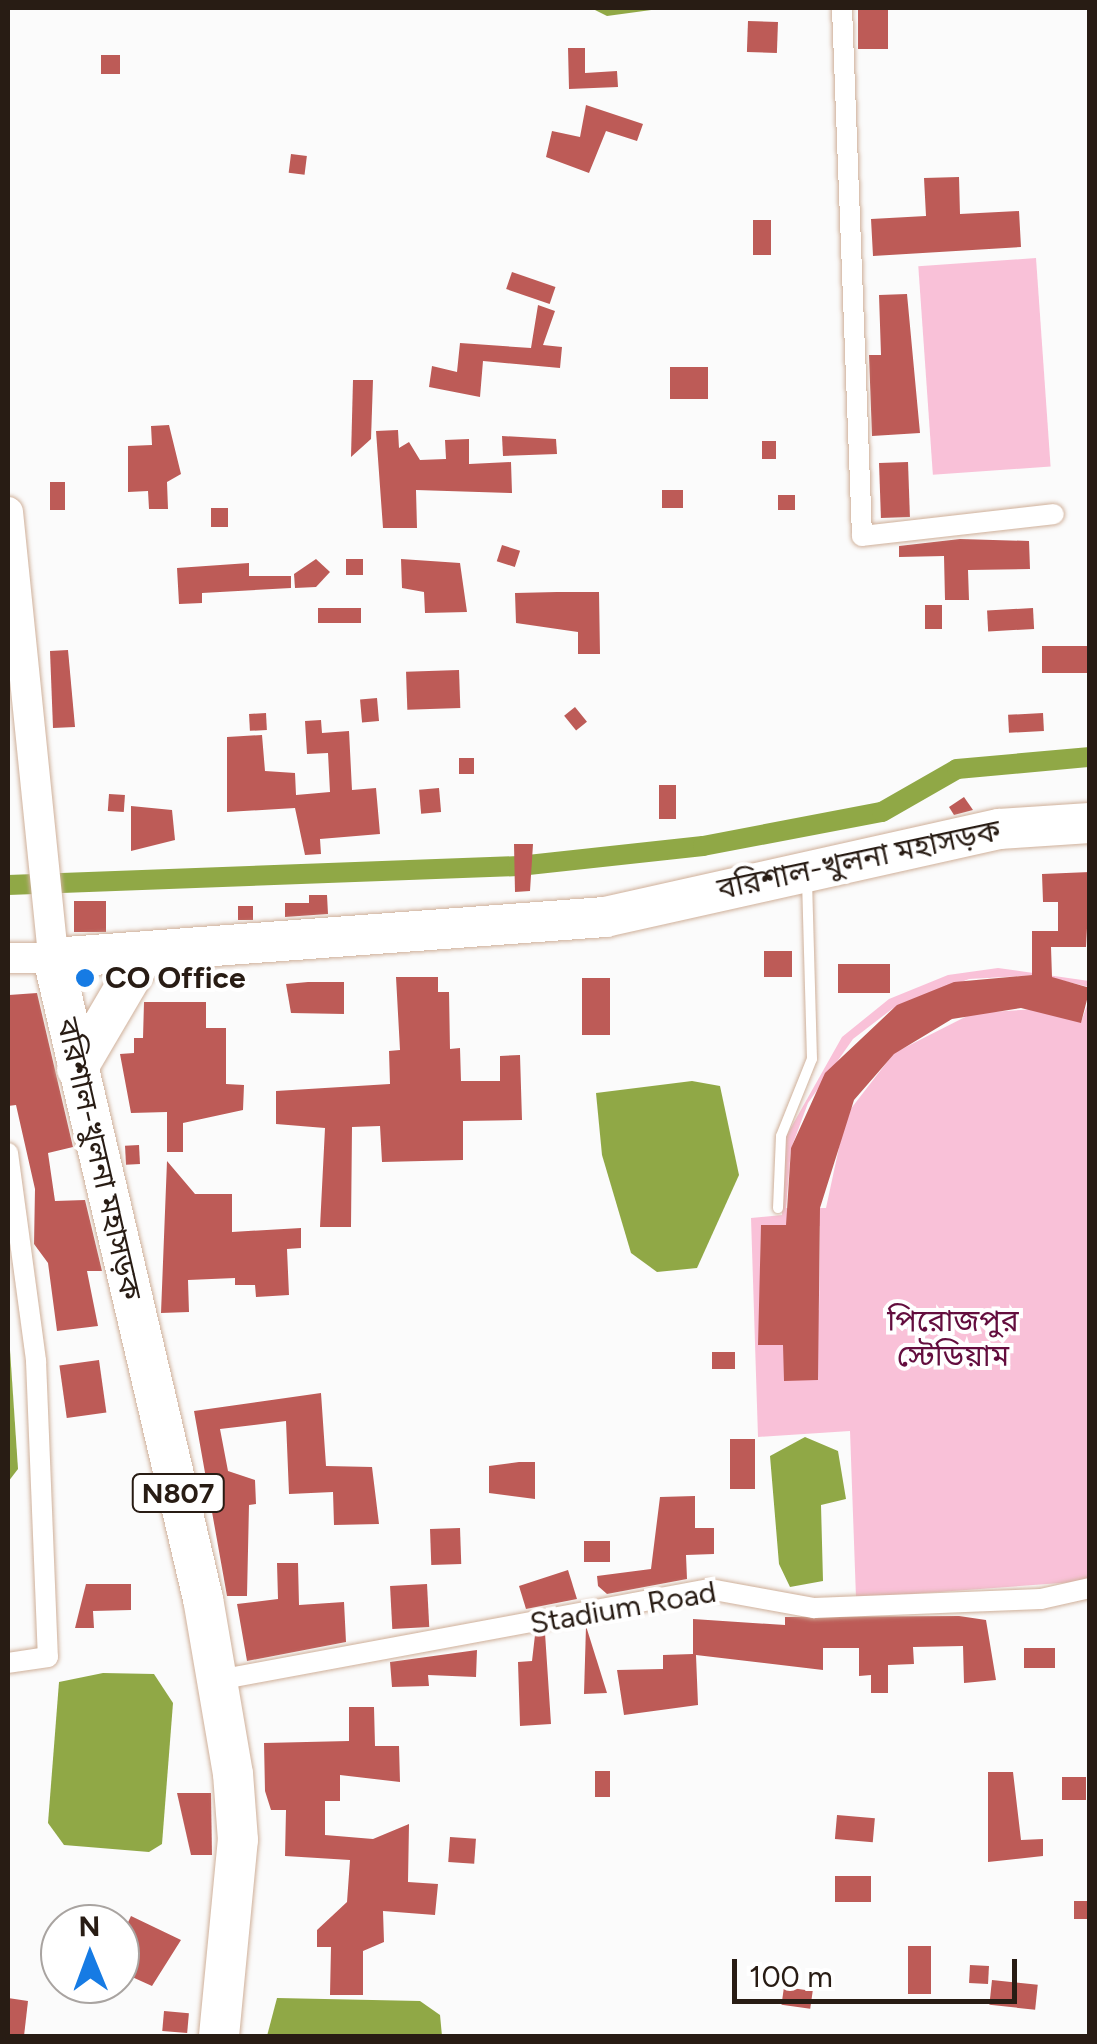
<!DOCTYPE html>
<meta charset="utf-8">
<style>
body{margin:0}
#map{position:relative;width:1097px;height:2044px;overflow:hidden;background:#fbfbfb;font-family:Figtree,"Noto Sans Bengali",sans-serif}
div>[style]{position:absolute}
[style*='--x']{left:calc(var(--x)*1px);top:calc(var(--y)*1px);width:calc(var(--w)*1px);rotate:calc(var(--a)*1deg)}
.green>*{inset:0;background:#f9c1d8;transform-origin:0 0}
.water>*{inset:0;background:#90a846}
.canal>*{height:20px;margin:-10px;padding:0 10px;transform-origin:10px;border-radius:10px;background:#90a846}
.building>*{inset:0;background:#bd5b57;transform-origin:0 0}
.roads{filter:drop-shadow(0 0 2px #cfb09a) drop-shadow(0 0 2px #cfb09a)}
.lane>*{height:10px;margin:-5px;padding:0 5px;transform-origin:5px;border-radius:5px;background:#fff}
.street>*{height:20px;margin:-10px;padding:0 10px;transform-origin:10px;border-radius:10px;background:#fff}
.secondary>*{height:30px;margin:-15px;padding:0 15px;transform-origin:15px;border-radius:15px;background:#fff}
.highway>*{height:40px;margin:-20px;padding:0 20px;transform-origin:20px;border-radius:20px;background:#fff}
.dots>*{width:28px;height:28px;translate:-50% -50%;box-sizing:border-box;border:5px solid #fff;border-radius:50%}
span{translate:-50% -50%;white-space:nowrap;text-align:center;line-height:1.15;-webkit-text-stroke:8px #fff;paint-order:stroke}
.shield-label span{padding:2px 8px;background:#fff;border:2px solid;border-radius:8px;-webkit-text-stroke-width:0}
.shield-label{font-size:28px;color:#281c14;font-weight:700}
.street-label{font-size:30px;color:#281c14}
.poi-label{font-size:30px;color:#281c14;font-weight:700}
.left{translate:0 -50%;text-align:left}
.park-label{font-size:30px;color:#630d3e}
.frame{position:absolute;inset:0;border:10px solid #281c14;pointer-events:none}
.north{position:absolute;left:40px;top:1904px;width:100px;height:100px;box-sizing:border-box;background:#fff;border:2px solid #a9a4a1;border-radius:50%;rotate:359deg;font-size:28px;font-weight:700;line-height:40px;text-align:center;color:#281c14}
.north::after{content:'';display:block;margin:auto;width:35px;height:45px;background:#167be4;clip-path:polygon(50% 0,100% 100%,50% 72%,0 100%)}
.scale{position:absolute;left:732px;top:1959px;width:285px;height:45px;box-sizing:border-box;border:5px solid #281c14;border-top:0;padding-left:12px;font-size:30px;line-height:35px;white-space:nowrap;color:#281c14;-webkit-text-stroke:8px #fff;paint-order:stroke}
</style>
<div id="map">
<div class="green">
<i style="left:1036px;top:258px;width:209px;height:118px;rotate:86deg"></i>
<i style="clip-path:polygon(evenodd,998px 968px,1089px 981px,1089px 987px,1040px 975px,969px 979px,892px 1009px,853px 1039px,808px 1103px,791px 1149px,786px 1208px,826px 1208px,846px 1115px,894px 1053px,973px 1013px,1037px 1009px,1081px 1022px,1089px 1000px,1089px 1581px,856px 1598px,850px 1431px,758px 1437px,751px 1218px,782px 1215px,784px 1140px,842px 1037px,889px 999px,948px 975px,998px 968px,761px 1225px,820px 1226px,819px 1310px,760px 1309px,761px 1225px)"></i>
</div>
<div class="water">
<i style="clip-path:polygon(591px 8px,666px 8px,607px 16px)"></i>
<i style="clip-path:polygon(692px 1081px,720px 1086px,739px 1175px,697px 1268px,657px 1272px,631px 1253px,602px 1155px,596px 1093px)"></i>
<i style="clip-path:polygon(8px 1320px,18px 1469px,8px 1482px)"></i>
<i style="clip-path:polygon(805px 1437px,838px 1451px,846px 1499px,821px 1505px,823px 1581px,790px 1587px,779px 1564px,770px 1456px)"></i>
<i style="clip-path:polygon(103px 1673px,154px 1674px,173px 1703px,162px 1844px,149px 1852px,64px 1845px,48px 1823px,59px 1682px)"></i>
<i style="clip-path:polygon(277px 1998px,420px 2001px,440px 2015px,442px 2036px,267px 2036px)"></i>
</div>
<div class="canal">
<i style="--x:8;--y:885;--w:511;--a:-2.13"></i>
<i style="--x:519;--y:866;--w:185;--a:-6.2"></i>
<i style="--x:703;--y:846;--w:182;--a:-10.8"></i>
<i style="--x:882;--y:812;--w:86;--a:-29.8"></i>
<i style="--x:957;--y:769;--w:134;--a:-5.2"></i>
</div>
<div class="building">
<i style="left:858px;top:8px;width:30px;height:41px"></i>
<i style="left:748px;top:21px;width:30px;height:31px;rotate:2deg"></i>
<i style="clip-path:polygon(568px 48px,585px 48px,585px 73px,617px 71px,618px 87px,569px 89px)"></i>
<i style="left:120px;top:55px;width:19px;height:19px;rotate:90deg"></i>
<i style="clip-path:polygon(586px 105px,643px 124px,637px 141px,606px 131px,589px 173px,546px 157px,552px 131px,580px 137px)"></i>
<i style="left:291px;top:154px;width:16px;height:19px;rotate:7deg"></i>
<i style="clip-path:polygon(959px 177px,960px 214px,1019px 211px,1021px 247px,873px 256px,871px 219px,926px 216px,924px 178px)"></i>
<i style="left:771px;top:220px;width:35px;height:18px;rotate:90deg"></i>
<i style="left:512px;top:272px;width:46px;height:18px;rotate:19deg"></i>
<i style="clip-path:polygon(907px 294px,920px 433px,872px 436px,869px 355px,881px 355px,879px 295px)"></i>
<i style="clip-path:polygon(538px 305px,555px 311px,543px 345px,562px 347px,560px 368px,483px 361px,480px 397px,429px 387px,432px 366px,457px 372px,460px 343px,531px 348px)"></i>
<i style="left:670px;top:367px;width:38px;height:32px"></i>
<i style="clip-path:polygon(353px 380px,373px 380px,371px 439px,351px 457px)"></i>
<i style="clip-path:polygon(169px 425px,181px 474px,167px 482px,168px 509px,149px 509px,148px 491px,128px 492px,128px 446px,152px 445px,151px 426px)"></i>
<i style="clip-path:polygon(398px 430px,399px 448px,409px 442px,420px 460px,446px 459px,445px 440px,469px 439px,469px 464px,511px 462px,512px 493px,416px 490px,417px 528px,383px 528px,376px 431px)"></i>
<i style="clip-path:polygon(502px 436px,556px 439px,557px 454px,503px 456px)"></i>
<i style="left:762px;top:441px;width:14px;height:18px"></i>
<i style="left:908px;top:462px;width:55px;height:29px;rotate:88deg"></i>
<i style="left:50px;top:482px;width:15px;height:28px"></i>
<i style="left:683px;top:490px;width:18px;height:21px;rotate:90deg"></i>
<i style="left:778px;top:495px;width:17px;height:15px"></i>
<i style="left:211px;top:508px;width:17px;height:19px"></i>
<i style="clip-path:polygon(960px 539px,1029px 541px,1030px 569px,968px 570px,969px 600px,945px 600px,944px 556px,899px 557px,899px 546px)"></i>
<i style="left:502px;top:545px;width:19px;height:17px;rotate:18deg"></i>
<i style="clip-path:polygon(316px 559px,330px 572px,316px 587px,295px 588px,294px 574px)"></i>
<i style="left:363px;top:559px;width:16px;height:17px;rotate:90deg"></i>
<i style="clip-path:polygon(401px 559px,460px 563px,467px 612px,425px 613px,424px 592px,402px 588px)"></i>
<i style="clip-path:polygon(249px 563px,249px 576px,291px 576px,291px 588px,202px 593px,202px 603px,179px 604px,177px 568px)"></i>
<i style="clip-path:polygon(557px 592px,599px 592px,600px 654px,578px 654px,578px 632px,516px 623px,515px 593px)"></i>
<i style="left:925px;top:605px;width:17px;height:24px"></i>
<i style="left:318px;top:608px;width:43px;height:15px"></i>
<i style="left:1033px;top:608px;width:21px;height:46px;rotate:87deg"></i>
<i style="left:1090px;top:646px;width:27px;height:48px;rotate:90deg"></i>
<i style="clip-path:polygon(68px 650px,75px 727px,53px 728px,50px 651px)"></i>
<i style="left:459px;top:670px;width:38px;height:53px;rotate:88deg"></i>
<i style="left:377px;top:698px;width:23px;height:17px;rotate:85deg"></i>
<i style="left:575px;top:707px;width:19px;height:14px;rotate:51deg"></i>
<i style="left:266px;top:713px;width:17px;height:17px;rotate:87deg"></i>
<i style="left:1043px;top:713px;width:18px;height:35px;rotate:87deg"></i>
<i style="clip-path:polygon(321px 720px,322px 733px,349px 731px,352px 790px,376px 788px,380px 834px,320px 839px,321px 854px,305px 855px,295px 808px,227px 812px,227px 737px,262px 735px,265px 771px,295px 773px,296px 795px,330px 792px,328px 753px,307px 754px,305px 721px)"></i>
<i style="left:474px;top:758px;width:16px;height:15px;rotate:90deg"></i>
<i style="left:659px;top:785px;width:17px;height:34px"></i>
<i style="left:439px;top:788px;width:24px;height:20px;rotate:85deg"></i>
<i style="left:109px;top:794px;width:16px;height:17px;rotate:4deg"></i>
<i style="clip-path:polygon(964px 797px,973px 810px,954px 815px,949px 807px)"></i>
<i style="clip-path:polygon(131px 806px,172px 810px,175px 840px,131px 851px)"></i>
<i style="clip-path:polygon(514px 844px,533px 844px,530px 891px,515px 892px)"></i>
<i style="clip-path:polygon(1090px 872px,1086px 947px,1051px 947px,1052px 977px,1090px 988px,1081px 1023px,1021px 1008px,952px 1019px,894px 1054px,854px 1100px,820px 1208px,818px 1380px,784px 1381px,783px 1345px,758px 1345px,761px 1225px,786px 1225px,791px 1148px,825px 1073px,897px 1005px,954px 982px,1032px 975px,1032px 931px,1058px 931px,1058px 902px,1043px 902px,1042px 874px)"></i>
<i style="clip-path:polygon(309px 895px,327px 895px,328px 914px,285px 917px,285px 903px,309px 903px)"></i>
<i style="left:74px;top:901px;width:32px;height:31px"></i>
<i style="left:238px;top:906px;width:15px;height:14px"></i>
<i style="left:792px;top:951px;width:26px;height:28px;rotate:90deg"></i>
<i style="left:838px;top:964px;width:52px;height:29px"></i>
<i style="clip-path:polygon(396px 977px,438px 977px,438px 992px,449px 992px,450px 1049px,460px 1048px,461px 1081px,500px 1081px,500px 1056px,520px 1055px,522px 1120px,463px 1121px,463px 1160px,382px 1162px,380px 1126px,352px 1127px,351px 1227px,320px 1227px,325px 1128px,276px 1124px,276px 1091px,390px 1084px,389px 1051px,400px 1050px)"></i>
<i style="left:582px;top:978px;width:28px;height:57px"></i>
<i style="clip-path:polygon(308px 982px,344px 982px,344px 1014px,291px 1013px,286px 984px)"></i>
<i style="clip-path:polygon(37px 993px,73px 1147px,48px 1153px,55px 1201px,85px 1200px,102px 1271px,87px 1271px,98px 1326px,57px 1331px,48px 1263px,34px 1244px,35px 1189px,16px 1105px,8px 1106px,9px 995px)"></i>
<i style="clip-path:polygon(144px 1002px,206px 1002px,206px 1028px,226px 1028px,226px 1084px,244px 1085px,243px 1110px,183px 1123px,183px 1152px,167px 1152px,167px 1112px,131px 1113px,120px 1054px,134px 1053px,134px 1038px,143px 1038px)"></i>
<i style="left:139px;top:1145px;width:19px;height:14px;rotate:87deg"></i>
<i style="clip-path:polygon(167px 1161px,195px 1194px,232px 1194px,232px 1232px,301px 1228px,301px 1248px,287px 1249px,289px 1295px,256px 1297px,255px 1285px,235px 1285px,235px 1278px,188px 1280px,189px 1312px,161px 1313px)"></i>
<i style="left:712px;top:1352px;width:23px;height:17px"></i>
<i style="left:99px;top:1360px;width:53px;height:40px;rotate:82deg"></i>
<i style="clip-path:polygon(321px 1393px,326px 1466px,372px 1467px,379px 1524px,334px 1525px,333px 1492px,289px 1494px,286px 1421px,220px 1429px,228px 1471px,255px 1480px,256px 1504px,249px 1505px,247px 1596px,227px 1596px,194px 1411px)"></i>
<i style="left:755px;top:1439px;width:50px;height:25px;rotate:90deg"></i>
<i style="clip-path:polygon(519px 1462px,535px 1462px,535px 1499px,489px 1493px,489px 1466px)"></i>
<i style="clip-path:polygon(695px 1496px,695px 1528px,714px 1528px,714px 1554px,686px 1555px,687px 1579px,607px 1594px,598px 1586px,597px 1576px,651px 1569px,660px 1497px)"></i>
<i style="left:460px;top:1528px;width:36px;height:30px;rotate:88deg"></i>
<i style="left:610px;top:1541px;width:21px;height:26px;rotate:90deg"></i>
<i style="clip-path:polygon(277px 1563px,298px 1563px,299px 1605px,344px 1602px,346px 1642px,247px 1661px,237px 1604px,278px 1599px)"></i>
<i style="clip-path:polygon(568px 1570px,577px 1599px,526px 1609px,519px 1586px)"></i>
<i style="clip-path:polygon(86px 1584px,131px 1584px,131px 1610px,93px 1611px,94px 1628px,75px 1628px)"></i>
<i style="left:427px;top:1584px;width:43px;height:37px;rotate:87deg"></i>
<i style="clip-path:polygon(959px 1616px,986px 1620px,996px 1680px,964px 1683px,963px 1646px,913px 1647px,914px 1664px,888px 1665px,888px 1693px,871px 1693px,871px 1675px,859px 1676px,859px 1648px,823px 1648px,823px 1670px,696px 1655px,698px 1705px,624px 1715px,617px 1670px,663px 1669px,663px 1655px,693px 1654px,693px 1619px,785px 1625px,785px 1617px)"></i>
<i style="clip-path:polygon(586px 1626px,607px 1693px,584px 1694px)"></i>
<i style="clip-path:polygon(545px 1633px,551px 1724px,520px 1726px,518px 1662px,532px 1661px,535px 1635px)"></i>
<i style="left:1024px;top:1648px;width:31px;height:20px"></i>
<i style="clip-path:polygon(477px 1650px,476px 1677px,428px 1675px,429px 1686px,392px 1687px,390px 1662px)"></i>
<i style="clip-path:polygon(349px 1707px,374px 1707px,375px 1746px,399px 1746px,400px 1782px,340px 1775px,340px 1801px,325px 1801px,325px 1835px,373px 1839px,409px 1824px,408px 1882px,438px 1884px,435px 1915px,383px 1911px,384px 1942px,363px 1951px,363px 1995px,330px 1995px,331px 1947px,317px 1947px,317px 1930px,347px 1902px,350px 1860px,285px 1856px,286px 1810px,271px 1810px,265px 1791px,264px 1743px,349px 1741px)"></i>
<i style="left:610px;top:1771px;width:26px;height:15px;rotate:90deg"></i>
<i style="clip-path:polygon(988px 1772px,1013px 1772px,1021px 1840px,1043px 1839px,1043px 1856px,988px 1862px)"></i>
<i style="left:1062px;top:1777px;width:24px;height:23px"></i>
<i style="clip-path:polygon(177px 1793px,211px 1793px,212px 1855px,191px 1855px)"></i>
<i style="left:837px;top:1815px;width:38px;height:24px;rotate:5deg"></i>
<i style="left:450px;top:1837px;width:26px;height:25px;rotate:4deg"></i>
<i style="left:835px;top:1876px;width:36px;height:26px"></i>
<i style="left:1090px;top:1901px;width:18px;height:16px;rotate:90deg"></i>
<i style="clip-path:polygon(131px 1916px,181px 1940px,152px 1986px,121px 1972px,133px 1945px,120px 1939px)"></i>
<i style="left:908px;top:1946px;width:23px;height:48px"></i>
<i style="left:970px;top:1965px;width:19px;height:18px;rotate:3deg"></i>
<i style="left:992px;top:1980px;width:46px;height:25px;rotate:6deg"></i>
<i style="left:784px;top:1987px;width:29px;height:18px;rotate:8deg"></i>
<i style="clip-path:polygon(8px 1998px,28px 2001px,24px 2036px,8px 2036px)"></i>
<i style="left:164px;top:2011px;width:25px;height:20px;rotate:5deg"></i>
</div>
<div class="roads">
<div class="lane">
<i style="--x:778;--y:1208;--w:72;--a:-87.6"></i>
<i style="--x:781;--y:1136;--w:83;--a:-68.1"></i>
<i style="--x:812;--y:1059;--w:180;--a:-91.6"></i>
</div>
<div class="street">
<i style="--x:842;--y:8;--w:528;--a:87.83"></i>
<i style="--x:862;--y:536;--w:193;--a:-6.5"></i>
<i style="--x:8;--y:1153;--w:210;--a:82.3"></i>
<i style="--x:36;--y:1361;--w:296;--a:87.7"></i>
<i style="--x:48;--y:1657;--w:40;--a:171.5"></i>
<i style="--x:218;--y:1680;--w:499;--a:-10.5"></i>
<i style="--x:709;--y:1589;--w:107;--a:10.3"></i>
<i style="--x:814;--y:1608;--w:227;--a:-2.3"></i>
<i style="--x:1041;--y:1599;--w:50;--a:-12.7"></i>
</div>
<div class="secondary">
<i style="--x:8;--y:512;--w:448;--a:84.2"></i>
<i style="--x:53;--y:958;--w:45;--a:180"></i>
</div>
<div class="highway">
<i style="--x:77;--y:1069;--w:134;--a:-59.6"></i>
<i style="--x:219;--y:2036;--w:197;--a:-84.5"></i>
<i style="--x:238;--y:1840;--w:66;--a:-94.3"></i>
<i style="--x:233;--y:1774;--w:178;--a:-99.7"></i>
<i style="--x:203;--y:1599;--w:658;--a:-103.17"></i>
<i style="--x:53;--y:958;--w:554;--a:-4.25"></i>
<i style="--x:605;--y:917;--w:404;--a:-12.6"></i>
<i style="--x:999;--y:829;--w:91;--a:-3.8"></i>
</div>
</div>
<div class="dots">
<i style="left:85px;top:978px;background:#167be4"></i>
</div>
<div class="shield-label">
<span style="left:178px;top:1493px">N807</span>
</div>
<div class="street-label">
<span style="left:859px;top:860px;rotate:-12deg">বরিশাল-খুলনা মহাসড়ক</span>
<span style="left:99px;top:1159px;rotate:77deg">বরিশাল-খুলনা মহাসড়ক</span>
<span style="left:623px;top:1608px;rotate:-10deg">Stadium Road</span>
</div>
<div class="poi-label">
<span class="left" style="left:105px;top:978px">CO Office</span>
</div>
<div class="park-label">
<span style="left:953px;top:1338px">পিরোজপুর<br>স্টেডিয়াম</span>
</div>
<div class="frame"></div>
<div class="north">N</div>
<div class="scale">100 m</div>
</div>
